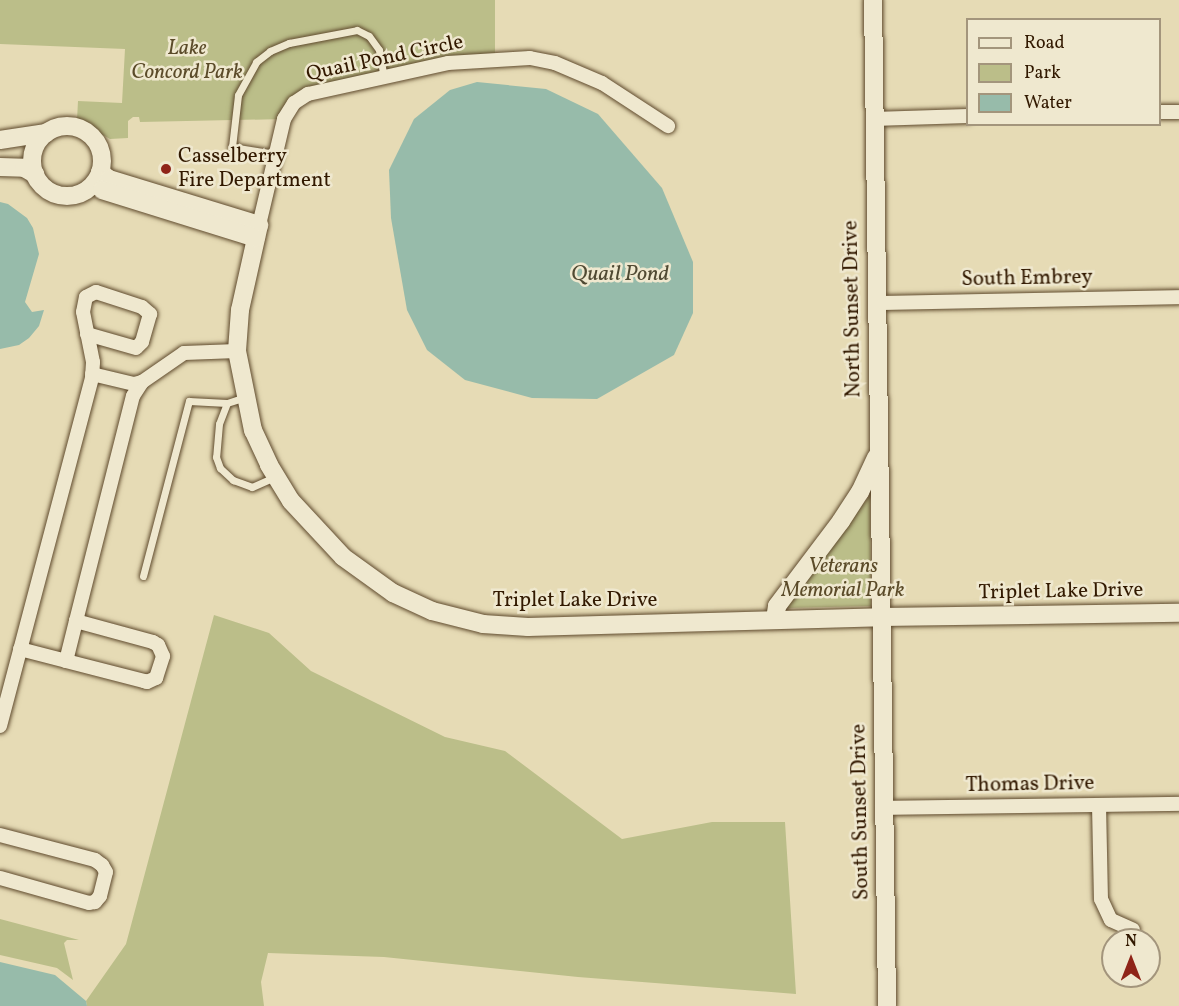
<!DOCTYPE html>
<style>
body{margin:0}
#map{position:relative;width:1179px;height:1006px;overflow:hidden;background:#e6dbb5;font-family:Vollkorn,serif}
div>[style]{position:absolute}
[style*='--x']{left:calc(var(--x)*1px);top:calc(var(--y)*1px);width:calc(var(--w)*1px);rotate:calc(var(--a)*1deg)}
.green>*{inset:0;background:#bbbe89}
.water>*{inset:0;background:#97bbaa}
.roads{filter:drop-shadow(0 0 2px #5f4a2d) drop-shadow(0 0 2px #5f4a2d)}
.lane>*{height:7px;margin:-3.5px;padding:0 3.5px;transform-origin:3.5px;border-radius:3.5px;background:#efe8cf}
.street>*{height:14px;margin:-7px;padding:0 7px;transform-origin:7px;border-radius:7px;background:#efe8cf}
.secondary>*{height:18px;margin:-9px;padding:0 9px;transform-origin:9px;border-radius:9px;background:#efe8cf}
.secondary>.ring{margin:-9px;padding:0;box-sizing:content-box;background:none;border:18px solid #efe8cf;border-radius:50%}
.dots>*{width:16px;height:16px;translate:-50% -50%;box-sizing:border-box;border:3px solid #efe8cf;border-radius:50%}
span{translate:-50% -50%;white-space:nowrap;text-align:center;line-height:1.15;-webkit-text-stroke:5px #efe8cf;paint-order:stroke}
.park-label{font-size:21px;color:#5b4b29;font-style:italic}
.street-label{font-size:21px;color:#321900}
.poi-label{font-size:21px;color:#321900}
.left{translate:0 -50%;text-align:left}
.water-label{font-size:22px;color:#504a33;font-style:italic}
.legend{position:absolute;left:966px;top:18px;width:195px;height:108px;box-sizing:border-box;background:#efe8cf;border:2px solid #a3957c;margin:0;padding:8px 10px;list-style:none;font-size:18px;color:#321900}
.legend li{display:flex;align-items:center;gap:12px;height:30px}
.legend b{width:30px;border:2px solid #a3957c}
.north{position:absolute;left:1101px;top:928px;width:60px;height:60px;box-sizing:border-box;background:#efe8cf;border:2px solid #a3957c;border-radius:50%;rotate:0deg;font-size:16px;font-weight:700;line-height:24px;text-align:center;color:#321900}
.north::after{content:'';display:block;margin:auto;width:21px;height:27px;background:#8f2418;clip-path:polygon(50% 0,100% 100%,50% 72%,0 100%)}
</style>
<div id="map">
<div class="green">
<i style="clip-path:polygon(0 0,495px 0,495px 60px,308px 94px,284px 119px,140px 122px,139px 117px,133px 117px,128px 121px,128px 138px,110px 139px,77px 120px,78px 101px,122px 103px,125px 49px,0 44px)"></i>
<i style="clip-path:polygon(870px 495px,871px 606px,786px 608px)"></i>
<i style="clip-path:polygon(214px 615px,269px 633px,311px 671px,445px 737px,505px 751px,622px 839px,712px 822px,785px 822px,796px 994px,578px 977px,384px 957px,268px 953px,261px 982px,264px 1006px,87px 1006px,86px 1001px,126px 944px)"></i>
<i style="clip-path:polygon(0 919px,79px 940px,67px 940px,64px 943px,73px 980px,57px 968px,0 955px)"></i>
</div>
<div class="water">
<i style="clip-path:polygon(477px 82px,546px 89px,598px 114px,662px 188px,693px 262px,693px 313px,674px 355px,597px 399px,532px 398px,465px 380px,427px 350px,407px 310px,391px 218px,389px 170px,414px 119px,450px 90px)"></i>
<i style="clip-path:polygon(0 202px,8px 204px,27px 218px,33px 228px,39px 254px,25px 302px,32px 312px,44px 310px,39px 326px,29px 338px,19px 345px,0 349px)"></i>
<i style="clip-path:polygon(0 962px,55px 975px,86px 1001px,87px 1006px,0 1006px)"></i>
</div>
<div class="roads">
<div class="lane">
<i style="--x:275;--y:154;--w:44;--a:-170.8"></i>
<i style="--x:232;--y:147;--w:52;--a:-83.4"></i>
<i style="--x:238;--y:95;--w:38;--a:-61"></i>
<i style="--x:256;--y:62;--w:18;--a:-38"></i>
<i style="--x:270;--y:51;--w:21;--a:-23"></i>
<i style="--x:289;--y:43;--w:69;--a:-10.8"></i>
<i style="--x:357;--y:30;--w:13;--a:27"></i>
<i style="--x:369;--y:36;--w:17;--a:54"></i>
<i style="--x:379;--y:50;--w:27;--a:80"></i>
<i style="--x:227;--y:403;--w:22;--a:111"></i>
<i style="--x:219;--y:424;--w:33;--a:95"></i>
<i style="--x:216;--y:457;--w:12;--a:70"></i>
<i style="--x:220;--y:468;--w:18;--a:43"></i>
<i style="--x:233;--y:480;--w:20;--a:20"></i>
<i style="--x:252;--y:487;--w:24;--a:-24"></i>
<i style="--x:143;--y:576;--w:181;--a:-75.3"></i>
<i style="--x:189;--y:401;--w:38;--a:3"></i>
<i style="--x:227;--y:403;--w:19;--a:-18"></i>
</div>
<div class="street">
<i style="--x:1160;--y:112;--w:19;--a:0"></i>
<i style="--x:873;--y:119;--w:95;--a:-1.8"></i>
<i style="--x:259;--y:225;--w:109;--a:-76.7"></i>
<i style="--x:284;--y:119;--w:19;--a:-58"></i>
<i style="--x:294;--y:103;--w:17;--a:-33"></i>
<i style="--x:308;--y:94;--w:143;--a:-12.5"></i>
<i style="--x:448;--y:63;--w:82;--a:-3.5"></i>
<i style="--x:530;--y:58;--w:25;--a:11"></i>
<i style="--x:555;--y:63;--w:51;--a:23.1"></i>
<i style="--x:602;--y:83;--w:79;--a:33.1"></i>
<i style="--x:876;--y:303;--w:303;--a:-1.1"></i>
<i style="--x:92;--y:374;--w:43;--a:13.4"></i>
<i style="--x:134;--y:384;--w:8;--a:-14"></i>
<i style="--x:142;--y:382;--w:51;--a:-34.6"></i>
<i style="--x:184;--y:353;--w:53;--a:-2.2"></i>
<i style="--x:76;--y:621;--w:232;--a:-75.8"></i>
<i style="--x:133;--y:396;--w:17;--a:-57"></i>
<i style="--x:20;--y:649;--w:48;--a:14.6"></i>
<i style="--x:66;--y:661;--w:81;--a:14.4"></i>
<i style="--x:144;--y:681;--w:3;--a:18"></i>
<i style="--x:147;--y:682;--w:10;--a:-24"></i>
<i style="--x:156;--y:678;--w:23;--a:-72"></i>
<i style="--x:163;--y:656;--w:12;--a:-114"></i>
<i style="--x:158;--y:645;--w:6;--a:-149"></i>
<i style="--x:153;--y:642;--w:80;--a:-164.7"></i>
<i style="--x:76;--y:621;--w:41;--a:104"></i>
<i style="--x:0;--y:726;--w:361;--a:-75.2"></i>
<i style="--x:92;--y:377;--w:15;--a:-86"></i>
<i style="--x:93;--y:362;--w:51;--a:-101.3"></i>
<i style="--x:83;--y:312;--w:15;--a:-79"></i>
<i style="--x:86;--y:297;--w:11;--a:-27"></i>
<i style="--x:96;--y:292;--w:48;--a:18.1"></i>
<i style="--x:142;--y:307;--w:11;--a:41"></i>
<i style="--x:150;--y:314;--w:29;--a:106"></i>
<i style="--x:142;--y:342;--w:8;--a:135"></i>
<i style="--x:136;--y:348;--w:51;--a:-164.1"></i>
<i style="--x:1099;--y:805;--w:94;--a:88.8"></i>
<i style="--x:1101;--y:899;--w:23;--a:65"></i>
<i style="--x:1111;--y:920;--w:24;--a:24"></i>
<i style="--x:882;--y:808;--w:297;--a:-0.8"></i>
<i style="--x:0;--y:835;--w:98;--a:14.7"></i>
<i style="--x:95;--y:860;--w:9;--a:36"></i>
<i style="--x:102;--y:865;--w:8;--a:60"></i>
<i style="--x:106;--y:872;--w:25;--a:104"></i>
<i style="--x:100;--y:896;--w:8;--a:130"></i>
<i style="--x:95;--y:902;--w:6;--a:171"></i>
<i style="--x:89;--y:903;--w:92;--a:-164.3"></i>
</div>
<div class="secondary">
<i style="--x:873;--y:0;--w:1006;--a:89.2"></i>
<i class="ring" style="left:32px;top:126px;width:52px;height:52px"></i>
<i style="--x:0;--y:140;--w:47;--a:-8.7"></i>
<i style="--x:0;--y:167;--w:24;--a:2"></i>
<i style="--x:24;--y:168;--w:13;--a:29"></i>
<i style="--x:100;--y:172;--w:11;--a:38"></i>
<i style="--x:109;--y:179;--w:157;--a:17"></i>
<i style="--x:259;--y:225;--w:87;--a:102.6"></i>
<i style="--x:240;--y:310;--w:41;--a:94.2"></i>
<i style="--x:237;--y:351;--w:81;--a:78.6"></i>
<i style="--x:253;--y:430;--w:38;--a:65"></i>
<i style="--x:269;--y:465;--w:42;--a:58.6"></i>
<i style="--x:291;--y:501;--w:76;--a:47.1"></i>
<i style="--x:343;--y:557;--w:62;--a:35.8"></i>
<i style="--x:393;--y:593;--w:43;--a:24.8"></i>
<i style="--x:432;--y:611;--w:53;--a:14.3"></i>
<i style="--x:483;--y:624;--w:45;--a:3.8"></i>
<i style="--x:528;--y:627;--w:353;--a:-1.6"></i>
<i style="--x:881;--y:617;--w:298;--a:-0.8"></i>
<i style="--x:102;--y:190;--w:161;--a:17.3"></i>
<i style="--x:775;--y:619;--w:13;--a:-81"></i>
<i style="--x:777;--y:606;--w:106;--a:-53"></i>
<i style="--x:841;--y:521;--w:35;--a:-57"></i>
<i style="--x:860;--y:492;--w:38;--a:-65"></i>
</div>
</div>
<div class="dots">
<i style="left:166px;top:169px;background:#8f2418"></i>
</div>
<div class="park-label">
<span style="left:187px;top:61px">Lake<br>Concord Park</span>
<span style="left:843px;top:579px">Veterans<br>Memorial Park</span>
</div>
<div class="street-label">
<span style="left:385px;top:59px;rotate:-12deg">Quail Pond Circle</span>
<span style="left:1027px;top:279px;rotate:-1deg">South Embrey</span>
<span style="left:853px;top:309px;rotate:-91deg">North Sunset Drive</span>
<span style="left:1061px;top:592px;rotate:-1deg">Triplet Lake Drive</span>
<span style="left:575px;top:601px">Triplet Lake Drive</span>
<span style="left:1030px;top:785px;rotate:-1deg">Thomas Drive</span>
<span style="left:861px;top:812px;rotate:-91deg">South Sunset Drive</span>
</div>
<div class="poi-label">
<span class="left" style="left:178px;top:169px">Casselberry<br>Fire Department</span>
</div>
<div class="water-label">
<span style="left:620px;top:275px">Quail Pond</span>
</div>
<ul class="legend">
<li><b style="height:8px;background:#efe8cf"></b>Road</li>
<li><b style="height:16px;background:#bbbe89"></b>Park</li>
<li><b style="height:16px;background:#97bbaa"></b>Water</li>
</ul>
<div class="north">N</div>
</div>
